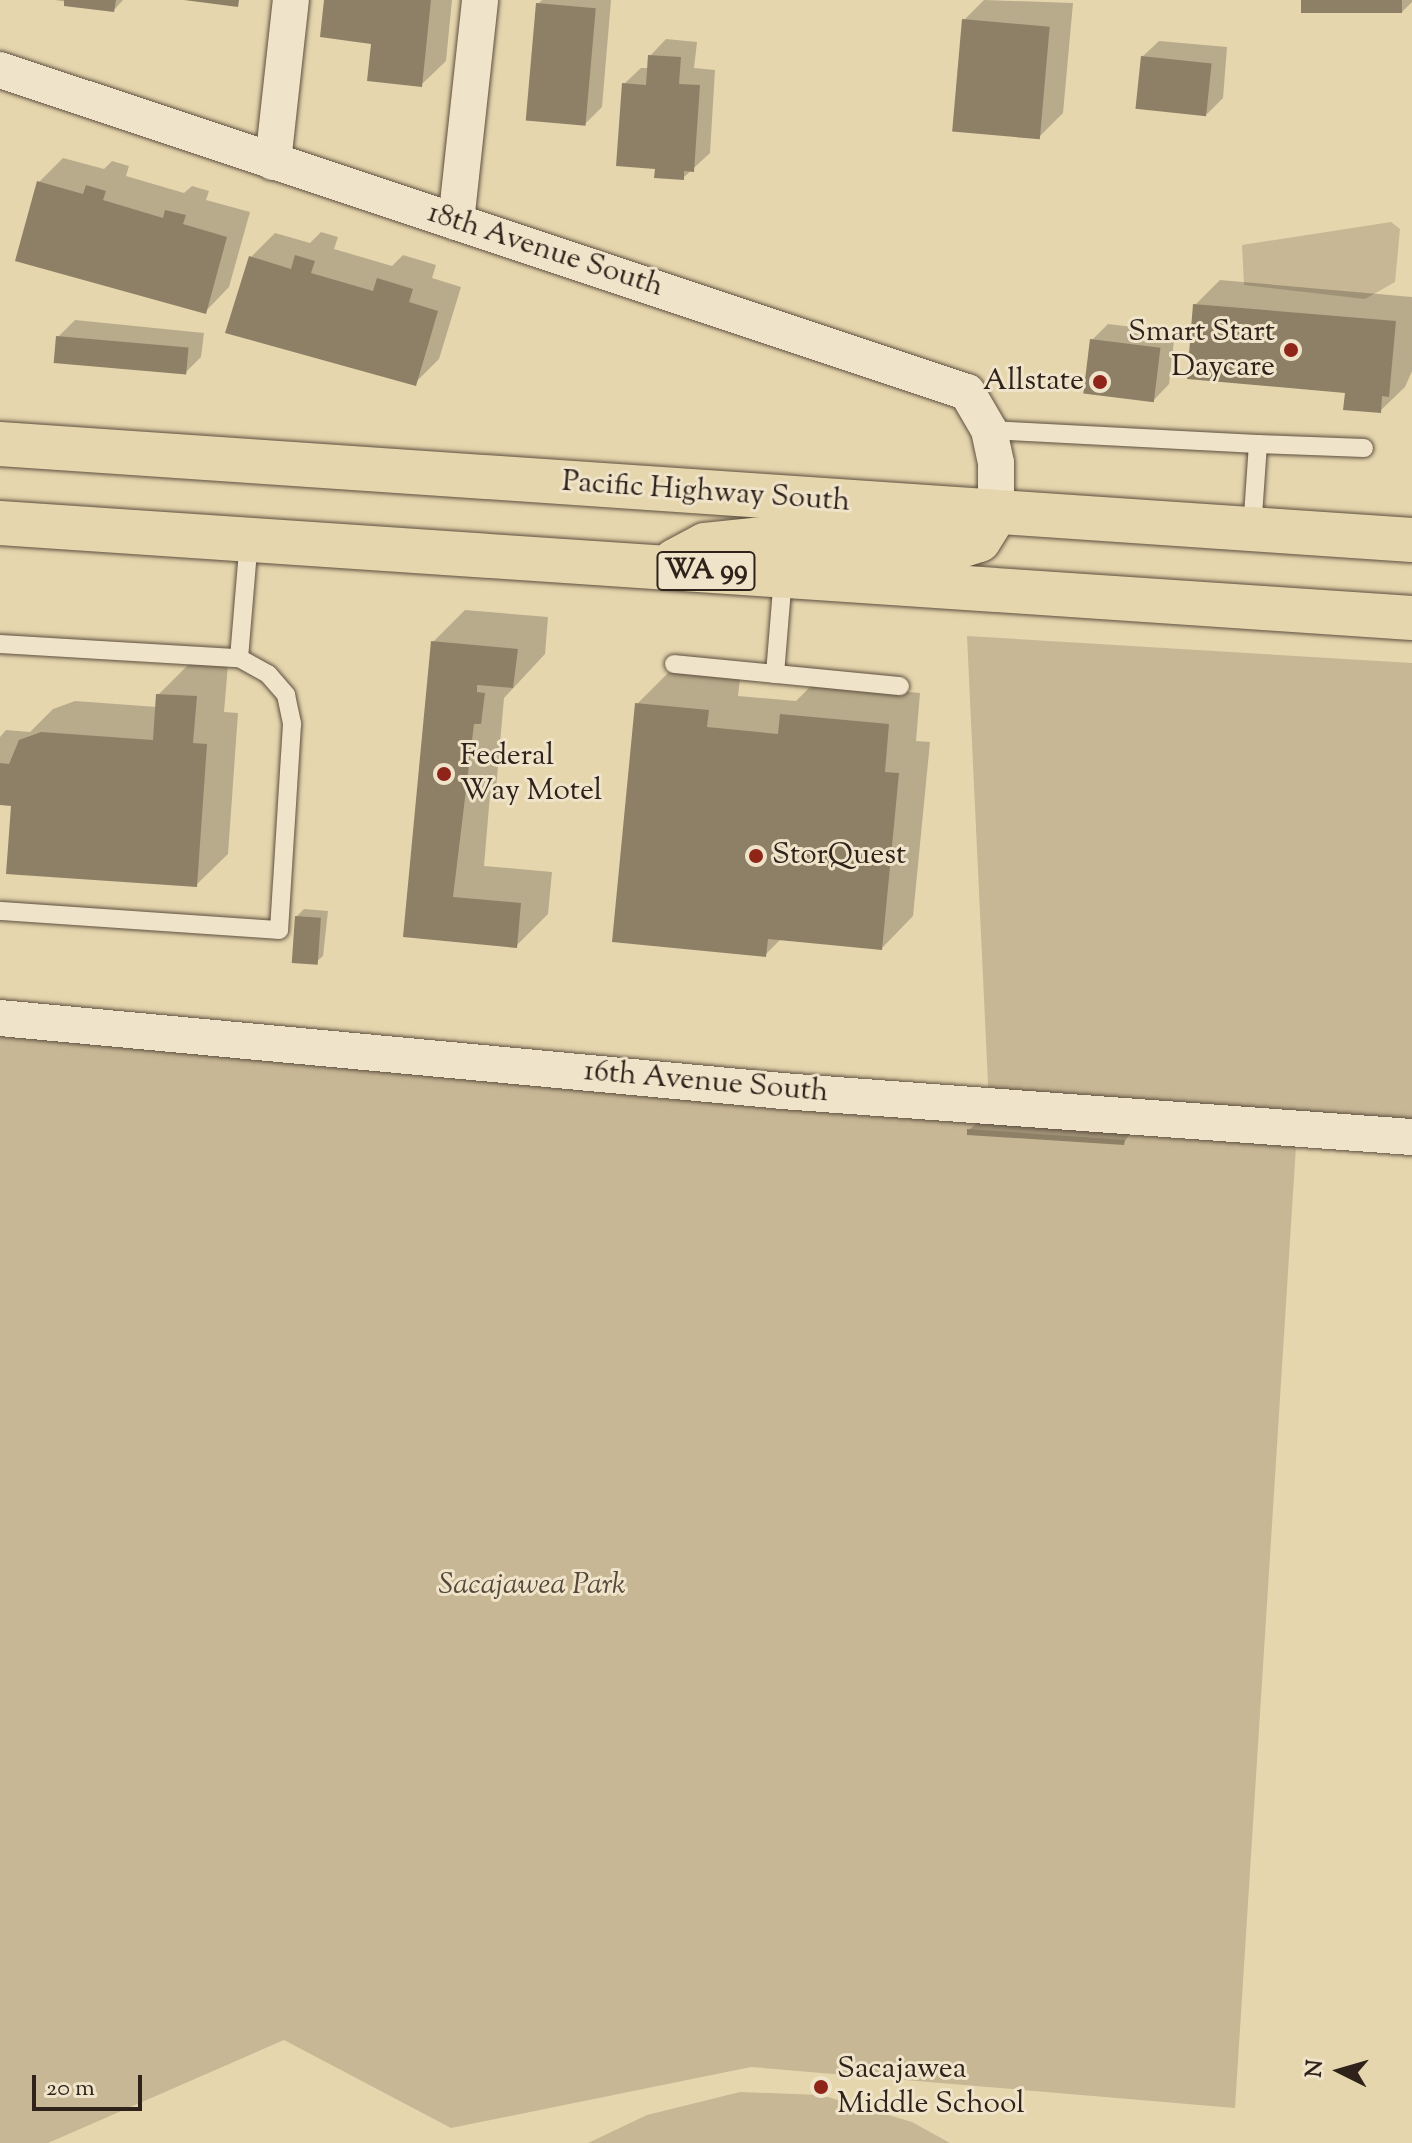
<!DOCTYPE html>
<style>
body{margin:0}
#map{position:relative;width:1412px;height:2143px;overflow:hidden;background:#e6d6ae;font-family:"Sorts Mill Goudy",serif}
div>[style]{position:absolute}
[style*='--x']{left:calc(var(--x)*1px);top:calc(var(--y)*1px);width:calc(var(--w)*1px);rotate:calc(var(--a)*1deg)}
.green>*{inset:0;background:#c7b795}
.shadow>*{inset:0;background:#0003}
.building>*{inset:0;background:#8e8067;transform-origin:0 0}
.roads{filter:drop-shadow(0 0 2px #5d4f3f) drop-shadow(0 0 2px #5d4f3f)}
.service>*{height:18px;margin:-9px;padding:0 9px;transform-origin:9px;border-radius:9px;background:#efe4ca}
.minor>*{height:36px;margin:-18px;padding:0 18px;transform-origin:18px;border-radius:18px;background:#efe4ca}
.primary>*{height:44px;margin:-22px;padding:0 22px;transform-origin:22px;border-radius:22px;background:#e6d6ae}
.dots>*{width:22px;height:22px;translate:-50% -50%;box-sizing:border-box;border:4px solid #efe4ca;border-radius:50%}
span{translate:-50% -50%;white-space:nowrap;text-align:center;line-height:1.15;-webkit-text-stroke:6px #efe4ca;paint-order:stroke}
.shield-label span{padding:2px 6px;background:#efe4ca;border:2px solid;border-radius:6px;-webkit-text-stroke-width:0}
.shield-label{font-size:28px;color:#2f221a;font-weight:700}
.street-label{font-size:30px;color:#2f221a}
.poi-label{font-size:30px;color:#2f221a}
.right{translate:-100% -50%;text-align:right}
.left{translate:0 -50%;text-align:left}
.park-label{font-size:30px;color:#554739;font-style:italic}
.north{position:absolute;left:1300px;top:2031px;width:80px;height:80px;-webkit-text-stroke:6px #efe4ca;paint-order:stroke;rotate:275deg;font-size:22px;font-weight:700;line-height:32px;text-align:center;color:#2f221a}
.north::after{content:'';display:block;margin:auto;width:28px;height:36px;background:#2f221a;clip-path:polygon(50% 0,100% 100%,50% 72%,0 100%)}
.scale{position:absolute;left:32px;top:2075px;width:110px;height:36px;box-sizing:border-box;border:4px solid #2f221a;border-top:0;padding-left:10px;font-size:24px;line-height:28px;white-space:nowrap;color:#2f221a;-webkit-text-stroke:6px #efe4ca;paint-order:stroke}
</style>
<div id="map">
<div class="green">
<i style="clip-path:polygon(1391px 222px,1400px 229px,1395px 282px,1365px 299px,1244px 285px,1242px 245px)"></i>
<i style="clip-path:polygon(967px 636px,1412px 663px,1412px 1138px,1297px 1130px,1235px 2108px,751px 2067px,451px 2128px,284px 2040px,48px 2143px,0 2143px,0 1018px,989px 1105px)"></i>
<i style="clip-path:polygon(740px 2092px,821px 2095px,912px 2122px,950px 2143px,588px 2143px,647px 2115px)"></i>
</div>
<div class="shadow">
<i style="clip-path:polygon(55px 0,123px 0,114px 10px)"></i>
<i style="clip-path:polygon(326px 0,452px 0,446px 61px,421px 85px)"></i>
<i style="clip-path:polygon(542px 0,611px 0,602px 107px,585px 124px,538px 4px)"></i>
<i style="clip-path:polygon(984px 0,1073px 3px,1063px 113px,1038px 138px,964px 20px)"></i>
<i style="clip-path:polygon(1303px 0,1412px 0,1412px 2px,1401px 13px)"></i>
<i style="clip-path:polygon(666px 39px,697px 42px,694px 68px,715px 70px,710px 153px,683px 178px,657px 167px,624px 84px,641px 68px,649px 68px,650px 56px)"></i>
<i style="clip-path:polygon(1159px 41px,1227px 47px,1223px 98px,1207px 114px,1142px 57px)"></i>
<i style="clip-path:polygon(63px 158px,104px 169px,112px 161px,129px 166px,126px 176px,184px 193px,192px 186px,209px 191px,206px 200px,250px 212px,229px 287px,205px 312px,39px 182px)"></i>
<i style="clip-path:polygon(321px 232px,338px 237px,334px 249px,392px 266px,403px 255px,436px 265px,432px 278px,461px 287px,439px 359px,415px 383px,251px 257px,275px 233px,310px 243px)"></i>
<i style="clip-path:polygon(1220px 280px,1412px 297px,1412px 371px,1405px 387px,1380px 411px,1195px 305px)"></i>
<i style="clip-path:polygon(75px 320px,204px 333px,201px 357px,185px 373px,58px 337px)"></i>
<i style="clip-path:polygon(1108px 324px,1175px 332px,1169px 384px,1153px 401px,1092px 340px)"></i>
<i style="clip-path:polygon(465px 610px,548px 617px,545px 654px,504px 698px,496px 789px,490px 795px,484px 866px,552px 872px,548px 914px,516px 946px,405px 935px,433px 642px)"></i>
<i style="clip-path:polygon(190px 663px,228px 665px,224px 712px,238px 713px,228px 854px,196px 885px,13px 804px,0 803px,0 737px,6px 730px,30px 732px,53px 709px,75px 701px,157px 707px,158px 695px)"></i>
<i style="clip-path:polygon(669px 672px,740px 679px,738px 696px,796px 701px,814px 683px,920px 693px,916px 741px,930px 742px,913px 916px,882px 948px,782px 938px,765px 955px,637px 704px)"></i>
<i style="clip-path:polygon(304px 909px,328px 911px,323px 956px,315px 963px,296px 917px)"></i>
<i style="clip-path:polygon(977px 1123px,1131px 1133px,1123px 1143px,969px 1130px)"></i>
</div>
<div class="building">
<i style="clip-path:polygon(64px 0,116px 0,114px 12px,64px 6px)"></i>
<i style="clip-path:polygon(184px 0,239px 0,238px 7px)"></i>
<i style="clip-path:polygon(324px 0,431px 0,422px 87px,367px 81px,371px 44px,320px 37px)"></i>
<i style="left:1301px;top:0;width:101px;height:13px"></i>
<i style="left:536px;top:3px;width:60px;height:118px;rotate:5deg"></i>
<i style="left:962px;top:19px;width:88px;height:113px;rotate:5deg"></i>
<i style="clip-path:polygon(648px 55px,681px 57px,679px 84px,700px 85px,694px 172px,684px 171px,684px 180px,654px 178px,655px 169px,616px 166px,622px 83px,646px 85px)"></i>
<i style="left:1141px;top:56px;width:71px;height:53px;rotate:6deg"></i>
<i style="clip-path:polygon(37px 181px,83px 194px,86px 185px,106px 191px,103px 200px,163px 218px,165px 210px,186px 215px,183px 224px,227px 237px,206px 314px,15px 261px)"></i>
<i style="clip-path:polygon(295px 255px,315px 261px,311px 273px,373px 291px,377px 278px,413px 289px,409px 302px,438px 311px,416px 386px,225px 333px,249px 256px,291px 269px)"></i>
<i style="clip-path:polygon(1193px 304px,1396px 321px,1389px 397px,1382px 396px,1381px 413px,1343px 410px,1345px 393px,1187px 379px)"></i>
<i style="left:56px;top:336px;width:133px;height:27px;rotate:5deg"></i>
<i style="left:1090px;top:339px;width:71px;height:55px;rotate:7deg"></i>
<i style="clip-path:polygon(431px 641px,518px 649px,513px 688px,477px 685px,477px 692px,485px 693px,481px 724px,474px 724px,453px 897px,521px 903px,517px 948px,403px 937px)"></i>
<i style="clip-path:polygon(156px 694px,197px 696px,193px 743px,207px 744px,197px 887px,6px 874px,11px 806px,0 805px,0 763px,9px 764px,19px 740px,41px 732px,153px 740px)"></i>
<i style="clip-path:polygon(635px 703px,709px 710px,707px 727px,778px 734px,780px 714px,889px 724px,885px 772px,899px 773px,882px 950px,768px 939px,766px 957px,612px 942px)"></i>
<i style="left:295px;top:916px;width:26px;height:47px;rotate:4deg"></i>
<i style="clip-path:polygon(967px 1129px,1125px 1140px,1124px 1145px,967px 1135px)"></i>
</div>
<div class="roads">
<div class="service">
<i style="--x:989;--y:430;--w:269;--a:3"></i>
<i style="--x:1258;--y:444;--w:85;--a:94"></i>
<i style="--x:1258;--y:444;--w:106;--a:2.2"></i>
<i style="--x:0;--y:644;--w:239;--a:3.4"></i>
<i style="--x:239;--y:658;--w:33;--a:29"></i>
<i style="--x:268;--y:674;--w:28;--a:49"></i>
<i style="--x:286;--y:695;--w:30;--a:78"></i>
<i style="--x:292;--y:724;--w:206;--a:93.6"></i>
<i style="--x:279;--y:930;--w:280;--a:-176.1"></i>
<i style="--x:239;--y:658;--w:119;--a:-85.2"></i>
<i style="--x:674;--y:664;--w:227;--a:5.6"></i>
<i style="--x:775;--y:674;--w:97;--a:-85.3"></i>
</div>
<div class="minor">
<i style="--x:0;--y:70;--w:1019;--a:18.42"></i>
<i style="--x:967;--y:392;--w:44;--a:59.9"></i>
<i style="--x:989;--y:430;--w:34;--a:78"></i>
<i style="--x:996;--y:463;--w:50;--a:90"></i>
<i style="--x:273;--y:162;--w:163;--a:-83.7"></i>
<i style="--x:456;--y:222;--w:223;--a:-83.8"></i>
<i style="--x:0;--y:1018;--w:785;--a:5.33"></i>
<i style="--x:782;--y:1091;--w:632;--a:4.18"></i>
</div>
<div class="primary">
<i style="--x:0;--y:444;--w:1415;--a:3.89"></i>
<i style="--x:0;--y:523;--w:1415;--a:3.85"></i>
<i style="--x:675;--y:561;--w:34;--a:-28"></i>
<i style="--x:705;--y:545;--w:78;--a:-5.9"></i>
<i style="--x:783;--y:537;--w:171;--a:3.7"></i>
<i style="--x:954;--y:548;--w:26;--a:-18"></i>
<i style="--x:979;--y:540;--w:32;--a:-58"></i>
</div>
</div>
<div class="dots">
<i style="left:1291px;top:350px;background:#8f2418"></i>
<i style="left:1100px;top:382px;background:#8f2418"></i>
<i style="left:444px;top:774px;background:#8f2418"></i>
<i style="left:756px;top:856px;background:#8f2418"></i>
<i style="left:821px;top:2087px;background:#8f2418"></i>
</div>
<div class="shield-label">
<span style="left:706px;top:571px">WA 99</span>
</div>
<div class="street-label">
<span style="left:545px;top:251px;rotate:18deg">18th Avenue South</span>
<span style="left:706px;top:493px;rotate:4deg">Pacific Highway South</span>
<span style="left:706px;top:1083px;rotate:5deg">16th Avenue South</span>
</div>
<div class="poi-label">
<span class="right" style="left:1275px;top:350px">Smart Start<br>Daycare</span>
<span class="right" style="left:1084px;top:382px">Allstate</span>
<span class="left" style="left:460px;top:774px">Federal<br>Way Motel</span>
<span class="left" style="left:772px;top:856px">StorQuest</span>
<span class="left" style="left:837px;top:2087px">Sacajawea<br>Middle School</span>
</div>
<div class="park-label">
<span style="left:532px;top:1586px">Sacajawea Park</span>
</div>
<div class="north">N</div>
<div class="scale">20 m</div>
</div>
